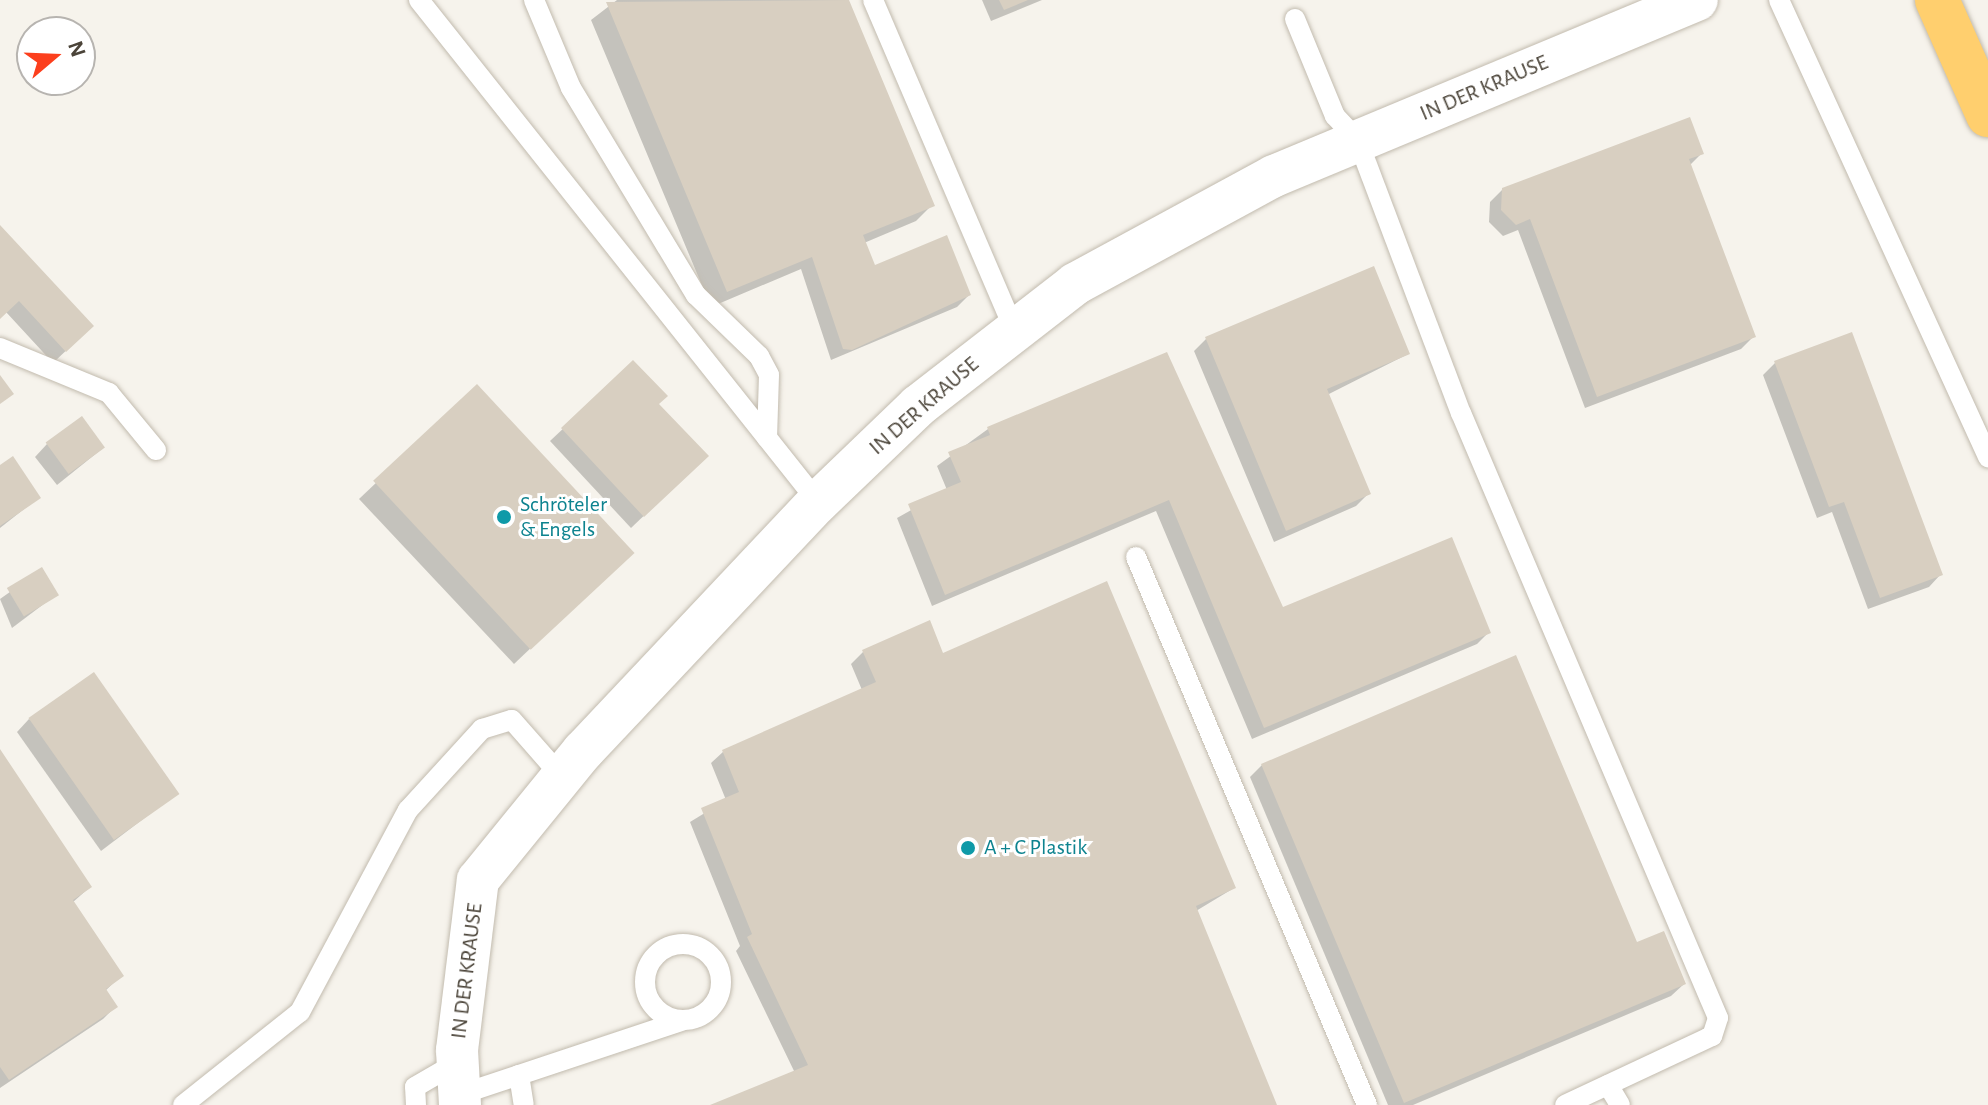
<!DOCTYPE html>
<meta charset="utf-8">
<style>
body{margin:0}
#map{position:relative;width:1988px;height:1105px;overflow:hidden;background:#f6f3ec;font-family:"Alegreya Sans",sans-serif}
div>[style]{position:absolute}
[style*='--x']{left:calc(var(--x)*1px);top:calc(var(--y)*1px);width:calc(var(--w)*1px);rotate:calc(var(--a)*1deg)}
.shadow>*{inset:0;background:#0003}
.building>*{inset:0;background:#d8cfc1;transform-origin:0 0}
.roads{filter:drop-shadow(0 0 2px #c2bbae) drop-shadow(0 0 2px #c2bbae)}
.lane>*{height:20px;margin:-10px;padding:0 10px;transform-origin:10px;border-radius:10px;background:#fff}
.lane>.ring{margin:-10px;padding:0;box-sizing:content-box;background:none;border:20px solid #fff;border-radius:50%}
.street>*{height:42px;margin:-21px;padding:0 21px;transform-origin:21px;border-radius:21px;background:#fff}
.highway>*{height:44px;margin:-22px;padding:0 22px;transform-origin:22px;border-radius:22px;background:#ffcf6e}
.dots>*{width:22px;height:22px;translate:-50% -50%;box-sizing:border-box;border:4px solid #fff;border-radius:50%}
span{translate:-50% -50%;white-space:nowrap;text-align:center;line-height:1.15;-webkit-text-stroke:6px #fff;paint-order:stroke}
.street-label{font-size:22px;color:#4b4439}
.culture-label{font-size:22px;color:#0d838f}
.left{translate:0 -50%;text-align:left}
.north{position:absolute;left:16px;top:16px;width:80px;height:80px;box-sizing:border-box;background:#fff;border:2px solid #b7b4b0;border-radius:50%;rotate:71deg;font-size:22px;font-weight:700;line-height:32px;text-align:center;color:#4b4439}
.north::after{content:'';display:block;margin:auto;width:28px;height:36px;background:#fc3f1d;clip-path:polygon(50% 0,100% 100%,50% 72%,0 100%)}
</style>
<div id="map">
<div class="shadow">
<i style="clip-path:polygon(617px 0,846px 0,932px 205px,916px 221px,864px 243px,874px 268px,969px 295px,957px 307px,831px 360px,801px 269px,711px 307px,591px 20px)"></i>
<i style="clip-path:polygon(982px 0,1042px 0,991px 21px)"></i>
<i style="clip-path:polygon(1702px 153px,1689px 166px,1753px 337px,1741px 349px,1585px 408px,1518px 230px,1503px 236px,1489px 222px,1490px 202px,1503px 189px)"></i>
<i style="clip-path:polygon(0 228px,92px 326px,53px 363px,6px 312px,0 317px)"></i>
<i style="clip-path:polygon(1206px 339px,1408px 354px,1327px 395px,1368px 494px,1356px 506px,1274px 542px,1194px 351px)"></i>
<i style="clip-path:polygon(1166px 355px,1282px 610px,1489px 632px,1477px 644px,1252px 739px,1156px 511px,932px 606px,897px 518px,947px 490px,937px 466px,988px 429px)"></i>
<i style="clip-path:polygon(633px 363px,694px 468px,631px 528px,550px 441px)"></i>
<i style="clip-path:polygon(1775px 363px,1941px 574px,1929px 587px,1868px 609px,1832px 512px,1817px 518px,1763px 375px)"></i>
<i style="clip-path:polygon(477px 387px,616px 567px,514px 664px,359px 499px)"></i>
<i style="clip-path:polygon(47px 444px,103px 448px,57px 485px,35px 457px)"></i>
<i style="clip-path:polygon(0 467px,38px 498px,0 528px)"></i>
<i style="clip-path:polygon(41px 570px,57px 594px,12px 628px,0 599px)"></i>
<i style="clip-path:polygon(863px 652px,942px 656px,1234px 888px,1196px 911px,1276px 1105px,720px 1105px,795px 1073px,736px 951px,740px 946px,690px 822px,726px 800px,711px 763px,724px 751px,862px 690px,851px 664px)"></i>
<i style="clip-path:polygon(29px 719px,176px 794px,101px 851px,17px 732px)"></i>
<i style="clip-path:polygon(0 752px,90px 887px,72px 903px,121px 976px,105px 991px,115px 1007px,103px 1019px,0 1088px)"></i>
<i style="clip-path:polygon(1262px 765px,1636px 944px,1684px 984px,1671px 996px,1413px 1105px,1388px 1105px,1250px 777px)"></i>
</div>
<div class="building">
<i style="clip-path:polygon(849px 0,935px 206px,863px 235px,875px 265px,947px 235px,971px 295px,852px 350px,843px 349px,812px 257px,727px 292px,606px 2px)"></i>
<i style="clip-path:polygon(999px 0,1028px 0,1004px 10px)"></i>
<i style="clip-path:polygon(1690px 117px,1704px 154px,1689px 159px,1756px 337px,1597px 397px,1530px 219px,1516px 225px,1501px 210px,1502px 188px)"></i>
<i style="clip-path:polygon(0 225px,94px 326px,66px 352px,19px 301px,0 319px)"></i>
<i style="clip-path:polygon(1374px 266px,1410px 354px,1327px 389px,1371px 494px,1286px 531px,1205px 337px)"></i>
<i style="clip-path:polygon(1852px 332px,1943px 575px,1880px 598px,1844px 502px,1829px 507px,1774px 361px)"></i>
<i style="clip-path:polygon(1167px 352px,1283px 607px,1452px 537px,1491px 633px,1264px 728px,1169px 500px,945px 595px,908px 504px,961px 482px,948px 452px,990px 435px,987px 427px)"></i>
<i style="clip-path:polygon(633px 360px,668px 396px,659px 404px,709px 456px,644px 517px,561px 428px)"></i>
<i style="clip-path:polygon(0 375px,14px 394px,0 404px)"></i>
<i style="left:477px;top:384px;width:231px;height:142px;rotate:47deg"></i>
<i style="left:82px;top:416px;width:39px;height:45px;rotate:54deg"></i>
<i style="clip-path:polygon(13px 456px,41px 498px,0 526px,0 465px)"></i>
<i style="left:42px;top:567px;width:33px;height:41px;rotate:59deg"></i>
<i style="clip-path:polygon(1107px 581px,1236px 888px,1196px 906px,1277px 1105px,710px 1105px,808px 1065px,747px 937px,752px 934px,701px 808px,739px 792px,722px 750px,876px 682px,862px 650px,930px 620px,943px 653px)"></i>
<i style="clip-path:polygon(1516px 655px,1637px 942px,1664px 931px,1686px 984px,1404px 1103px,1261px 764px)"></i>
<i style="left:94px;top:672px;width:149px;height:80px;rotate:55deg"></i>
<i style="clip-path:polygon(0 749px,92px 887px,73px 900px,124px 976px,106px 989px,118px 1007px,9px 1080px,0 1067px)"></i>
</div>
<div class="roads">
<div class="lane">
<i style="--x:419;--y:0;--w:641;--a:51.52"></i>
<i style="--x:534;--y:0;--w:95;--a:67.2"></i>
<i style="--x:571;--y:88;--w:242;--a:58.9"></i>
<i style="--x:696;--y:295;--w:88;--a:44.1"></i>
<i style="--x:759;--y:356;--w:21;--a:62"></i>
<i style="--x:769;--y:375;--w:63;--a:91.8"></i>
<i style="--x:873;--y:0;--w:360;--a:66.8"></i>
<i style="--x:1779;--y:0;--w:503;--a:65.42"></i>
<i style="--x:1295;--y:19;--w:105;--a:67.6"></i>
<i style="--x:1335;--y:116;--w:34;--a:47"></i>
<i style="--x:1358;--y:141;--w:291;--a:69.3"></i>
<i style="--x:1461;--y:413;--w:657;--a:66.98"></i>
<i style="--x:1718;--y:1018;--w:19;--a:108"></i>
<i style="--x:1712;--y:1036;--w:162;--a:154.9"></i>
<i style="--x:0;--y:348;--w:118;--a:22.4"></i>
<i style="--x:109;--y:393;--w:74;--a:50.5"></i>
<i style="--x:1136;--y:557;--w:595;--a:67.14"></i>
<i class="ring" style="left:645px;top:944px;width:56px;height:56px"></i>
<i style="--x:519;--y:1075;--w:30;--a:81"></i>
<i style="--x:1608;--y:1085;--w:23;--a:59"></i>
<i style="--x:459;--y:1095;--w:235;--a:-18.4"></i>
<i style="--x:183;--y:1105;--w:149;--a:-38.5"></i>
<i style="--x:300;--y:1012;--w:229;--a:-61.9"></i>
<i style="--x:408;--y:810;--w:110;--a:-47.6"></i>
<i style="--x:482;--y:729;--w:31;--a:-17"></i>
<i style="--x:512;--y:720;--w:76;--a:48.7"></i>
<i style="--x:416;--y:1105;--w:18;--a:-93"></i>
<i style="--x:415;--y:1087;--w:50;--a:-30.2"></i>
</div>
<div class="street">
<i style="--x:460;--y:1105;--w:55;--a:-93.1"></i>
<i style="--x:457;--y:1050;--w:171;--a:-83"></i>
<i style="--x:478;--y:880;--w:166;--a:-50.9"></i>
<i style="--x:583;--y:751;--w:342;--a:-46.7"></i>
<i style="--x:818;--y:502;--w:139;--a:-43.8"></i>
<i style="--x:918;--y:406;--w:199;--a:-37.8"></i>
<i style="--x:1075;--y:284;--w:226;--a:-28.5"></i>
<i style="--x:1274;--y:176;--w:458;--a:-22.6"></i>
</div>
<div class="highway">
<i style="--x:1937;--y:0;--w:126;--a:66.1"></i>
</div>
</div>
<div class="dots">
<i style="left:504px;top:517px;background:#0f9aa8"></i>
<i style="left:968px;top:848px;background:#0f9aa8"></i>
</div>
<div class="street-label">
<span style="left:1484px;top:88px;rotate:-23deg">IN DER KRAUSE</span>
<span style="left:924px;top:406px;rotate:-41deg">IN DER KRAUSE</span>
<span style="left:467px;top:971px;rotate:-83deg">IN DER KRAUSE</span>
</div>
<div class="culture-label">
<span class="left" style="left:520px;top:517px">Schröteler<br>&amp; Engels</span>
<span class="left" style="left:984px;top:848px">A + C Plastik</span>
</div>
<div class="north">N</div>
</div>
